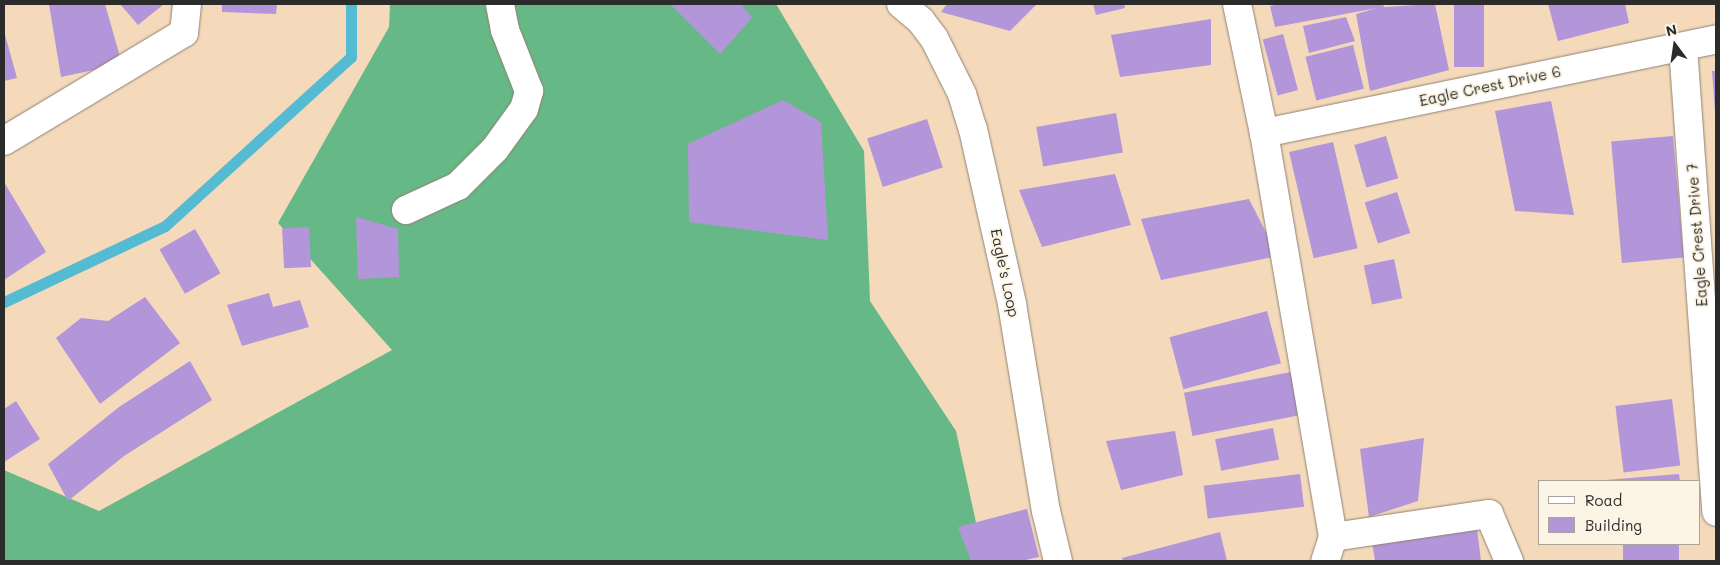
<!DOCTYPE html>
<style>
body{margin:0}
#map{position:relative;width:1720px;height:565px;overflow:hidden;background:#f4d9bb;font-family:Mali,sans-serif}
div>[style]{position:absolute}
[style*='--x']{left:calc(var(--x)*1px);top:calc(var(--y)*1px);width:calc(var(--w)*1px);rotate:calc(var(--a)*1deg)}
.forest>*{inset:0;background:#66b986}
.stream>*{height:11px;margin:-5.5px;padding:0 5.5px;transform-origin:5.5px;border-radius:5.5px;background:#54bbd2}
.building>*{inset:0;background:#b395da;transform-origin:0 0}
.roads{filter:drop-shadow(0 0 1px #908273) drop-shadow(0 0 1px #908273)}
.minor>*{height:28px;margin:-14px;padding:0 14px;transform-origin:14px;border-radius:14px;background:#fff}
span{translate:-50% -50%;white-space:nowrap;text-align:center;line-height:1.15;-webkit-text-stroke:4px #fcf5e5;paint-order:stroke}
.street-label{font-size:15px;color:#2b2b2b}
.frame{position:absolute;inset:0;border:5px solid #2b2b2b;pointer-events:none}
.legend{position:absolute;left:1538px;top:480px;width:162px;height:65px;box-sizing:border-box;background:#fcf5e5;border:1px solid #a8a49b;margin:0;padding:6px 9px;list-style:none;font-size:15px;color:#2b2b2b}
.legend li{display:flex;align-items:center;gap:10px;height:25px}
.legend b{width:25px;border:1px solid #a8a49b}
.north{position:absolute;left:1650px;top:20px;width:50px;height:50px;-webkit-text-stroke:4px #fcf5e5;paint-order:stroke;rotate:346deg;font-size:14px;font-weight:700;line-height:20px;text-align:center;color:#2b2b2b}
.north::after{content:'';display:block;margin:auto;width:18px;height:22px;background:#2b2b2b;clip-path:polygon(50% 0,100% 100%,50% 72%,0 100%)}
</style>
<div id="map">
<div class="forest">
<i style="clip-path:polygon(390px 4px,776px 4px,864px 151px,870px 301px,956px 431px,977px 527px,999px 561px,4px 561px,4px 470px,99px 511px,392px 350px,278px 223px,389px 27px)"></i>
</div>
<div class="stream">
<i style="--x:4;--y:302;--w:178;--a:-25.3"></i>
<i style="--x:165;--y:226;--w:251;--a:-42.3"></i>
<i style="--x:351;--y:57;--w:53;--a:-90"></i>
</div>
<div class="building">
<i style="clip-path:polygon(49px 4px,105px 4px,122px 64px,61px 77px)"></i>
<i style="clip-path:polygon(120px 4px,164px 4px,138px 25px)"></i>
<i style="clip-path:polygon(222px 4px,277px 4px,276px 14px,222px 12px)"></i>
<i style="clip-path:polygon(670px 4px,741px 4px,752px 18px,720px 54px)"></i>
<i style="clip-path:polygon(947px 4px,1037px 4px,1010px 31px,941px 12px)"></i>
<i style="clip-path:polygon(1093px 4px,1124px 4px,1125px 8px,1096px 15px)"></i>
<i style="clip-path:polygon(1279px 4px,1383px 4px,1384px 7px,1435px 4px,1449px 70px,1370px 91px,1356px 14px,1377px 8px,1275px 27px,1270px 6px)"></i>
<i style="left:1454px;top:4px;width:30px;height:63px"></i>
<i style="clip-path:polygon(1548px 4px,1625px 4px,1629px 23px,1558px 41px)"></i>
<i style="clip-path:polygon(1346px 17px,1355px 41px,1309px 53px,1303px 26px)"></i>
<i style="clip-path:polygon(1211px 19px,1211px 65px,1120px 77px,1111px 35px)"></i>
<i style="clip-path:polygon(4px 31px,17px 78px,4px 81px)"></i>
<i style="left:1283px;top:34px;width:58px;height:21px;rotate:75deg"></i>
<i style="left:1353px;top:45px;width:45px;height:49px;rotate:76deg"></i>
<i style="clip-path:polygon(1712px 71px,1716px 71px,1716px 111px,1715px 111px)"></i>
<i style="clip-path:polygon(783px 100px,821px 122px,828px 240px,689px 222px,688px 144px)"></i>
<i style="clip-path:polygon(1551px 101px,1574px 215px,1515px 211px,1495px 111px)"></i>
<i style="left:1116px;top:113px;width:40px;height:81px;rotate:80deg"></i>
<i style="left:927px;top:119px;width:51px;height:63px;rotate:72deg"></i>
<i style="left:1386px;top:136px;width:44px;height:33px;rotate:74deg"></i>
<i style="left:1673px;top:136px;width:122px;height:62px;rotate:85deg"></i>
<i style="left:1333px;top:142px;width:109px;height:45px;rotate:77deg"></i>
<i style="clip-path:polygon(1115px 174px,1131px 225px,1042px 247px,1019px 190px)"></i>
<i style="clip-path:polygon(4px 182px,46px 252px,4px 280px)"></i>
<i style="left:1397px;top:192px;width:43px;height:34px;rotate:72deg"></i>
<i style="clip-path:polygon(1249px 199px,1278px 256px,1161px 280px,1141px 219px)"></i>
<i style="clip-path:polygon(356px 217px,398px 229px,399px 277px,358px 279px)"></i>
<i style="left:309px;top:227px;width:40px;height:27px;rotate:87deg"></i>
<i style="left:195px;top:229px;width:51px;height:41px;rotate:60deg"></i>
<i style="left:1394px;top:259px;width:40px;height:31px;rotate:78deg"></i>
<i style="clip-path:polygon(269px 293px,273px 307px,300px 300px,309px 327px,242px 346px,227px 305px)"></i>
<i style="clip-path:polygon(145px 297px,180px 343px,100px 404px,56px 338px,81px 318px,108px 321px)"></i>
<i style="left:1267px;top:311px;width:54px;height:101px;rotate:75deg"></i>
<i style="clip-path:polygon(190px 361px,212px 400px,124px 456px,68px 501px,48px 464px,119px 407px)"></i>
<i style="left:1291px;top:372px;width:44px;height:109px;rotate:79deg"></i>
<i style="left:1672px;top:399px;width:67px;height:57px;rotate:83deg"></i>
<i style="clip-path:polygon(16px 401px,40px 439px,4px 462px,4px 409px)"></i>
<i style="left:1273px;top:428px;width:32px;height:59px;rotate:79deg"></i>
<i style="clip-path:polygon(1175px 431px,1183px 475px,1121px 490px,1106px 441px)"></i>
<i style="clip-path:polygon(1424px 438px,1418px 501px,1369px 517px,1360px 449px)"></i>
<i style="left:1300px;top:474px;width:33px;height:97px;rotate:83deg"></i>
<i style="clip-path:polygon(1679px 474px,1680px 481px,1606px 481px,1606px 480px)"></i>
<i style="clip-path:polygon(1027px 509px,1039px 557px,1021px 561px,971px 561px,958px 527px)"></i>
<i style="clip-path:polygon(1477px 528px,1481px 561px,1375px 561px,1372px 542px)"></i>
<i style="clip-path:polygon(1220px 532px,1227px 561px,1123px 561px,1122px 558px)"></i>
<i style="left:1623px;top:544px;width:56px;height:17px"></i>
</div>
<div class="roads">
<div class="minor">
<i style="--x:901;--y:4;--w:26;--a:40"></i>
<i style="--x:921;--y:21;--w:21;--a:53"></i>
<i style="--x:934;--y:38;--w:63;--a:63.4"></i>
<i style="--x:962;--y:94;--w:37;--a:73"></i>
<i style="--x:973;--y:129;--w:179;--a:77.4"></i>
<i style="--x:1012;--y:304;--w:210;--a:80.7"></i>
<i style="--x:1046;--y:511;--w:51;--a:76.5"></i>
<i style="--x:1237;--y:4;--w:132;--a:78.2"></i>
<i style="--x:1264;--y:133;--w:410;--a:80.3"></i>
<i style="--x:1333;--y:537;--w:25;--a:108"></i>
<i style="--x:1683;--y:47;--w:466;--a:85.9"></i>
<i style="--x:1264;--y:133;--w:462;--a:-11.7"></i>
<i style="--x:4;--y:141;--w:210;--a:-31"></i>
<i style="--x:184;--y:33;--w:29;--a:-84"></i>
<i style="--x:406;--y:210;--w:57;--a:-24.8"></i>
<i style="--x:458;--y:186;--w:52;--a:-45"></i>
<i style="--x:495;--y:149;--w:49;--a:-54.1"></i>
<i style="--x:524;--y:109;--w:19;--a:-74"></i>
<i style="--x:529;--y:91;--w:66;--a:-111.5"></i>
<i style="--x:505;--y:30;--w:26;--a:-101"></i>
<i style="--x:1333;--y:537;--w:158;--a:-8.4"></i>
<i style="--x:1489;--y:514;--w:51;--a:66.9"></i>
</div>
</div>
<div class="street-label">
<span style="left:1490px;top:86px;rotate:-12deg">Eagle Crest Drive 6</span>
<span style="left:1697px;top:235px;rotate:-94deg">Eagle Crest Drive 7</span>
<span style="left:1005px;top:273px;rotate:78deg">Eagle's Loop</span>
</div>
<div class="frame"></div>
<ul class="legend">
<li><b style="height:6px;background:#fff"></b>Road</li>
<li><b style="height:14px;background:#b395da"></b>Building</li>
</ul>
<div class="north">N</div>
</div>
